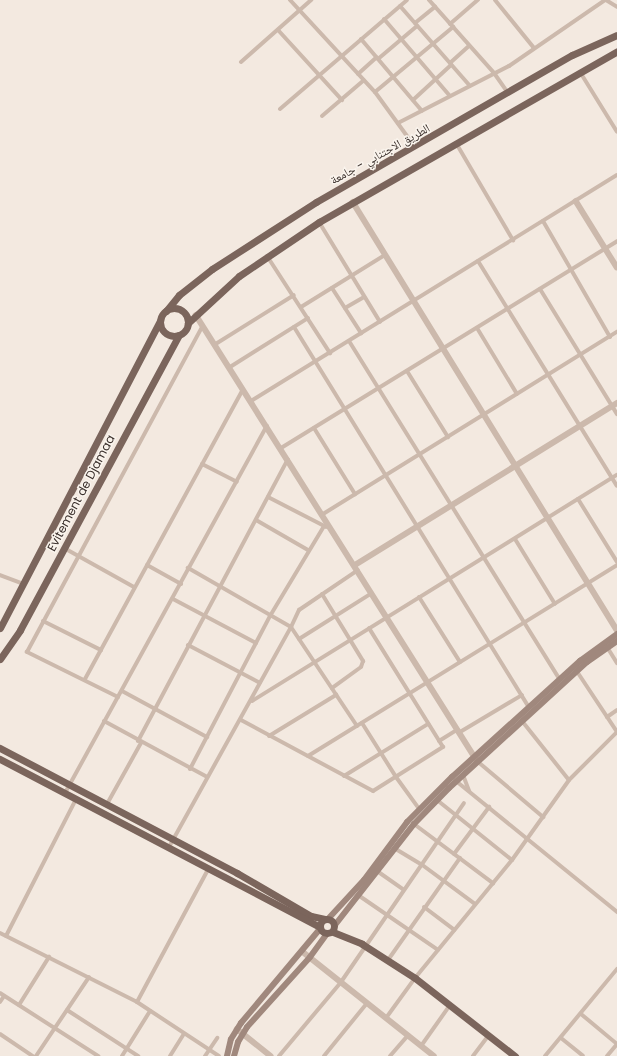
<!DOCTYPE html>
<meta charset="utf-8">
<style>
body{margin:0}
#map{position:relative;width:617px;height:1056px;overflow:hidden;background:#f3e9e0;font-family:Poppins,"Noto Naskh Arabic",sans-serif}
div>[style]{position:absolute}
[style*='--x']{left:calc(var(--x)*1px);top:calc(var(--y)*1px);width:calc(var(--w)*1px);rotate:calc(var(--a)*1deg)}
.minor>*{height:4px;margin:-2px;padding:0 2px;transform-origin:2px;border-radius:2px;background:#ccb9ac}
.tertiary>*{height:5.5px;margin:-2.75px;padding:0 2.75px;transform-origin:2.75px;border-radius:2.75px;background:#ccb9ac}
.secondary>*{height:6px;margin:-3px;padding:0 3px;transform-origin:3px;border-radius:3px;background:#a0887d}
.primary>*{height:7px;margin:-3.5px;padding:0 3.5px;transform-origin:3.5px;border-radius:3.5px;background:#7b655c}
.primary>.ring{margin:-3.5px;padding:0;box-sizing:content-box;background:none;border:7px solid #7b655c;border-radius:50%}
span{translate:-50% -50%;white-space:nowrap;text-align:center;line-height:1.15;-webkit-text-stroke:3px #faf4ed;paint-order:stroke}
.street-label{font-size:12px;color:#3a2f2b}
</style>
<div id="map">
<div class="minor">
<i style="--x:290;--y:0;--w:125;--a:47.3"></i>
<i style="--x:375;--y:92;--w:68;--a:54"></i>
<i style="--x:429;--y:0;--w:98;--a:48.3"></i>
<i style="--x:494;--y:73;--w:24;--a:55"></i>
<i style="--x:495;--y:0;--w:62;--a:50.9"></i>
<i style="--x:606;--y:0;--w:13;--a:32"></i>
<i style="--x:400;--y:6;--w:106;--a:48.8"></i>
<i style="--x:384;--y:19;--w:101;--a:49.4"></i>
<i style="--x:415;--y:23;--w:26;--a:-39"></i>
<i style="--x:450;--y:24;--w:37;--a:-41"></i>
<i style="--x:278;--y:30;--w:95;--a:47.6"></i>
<i style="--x:361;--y:39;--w:94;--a:49.7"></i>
<i style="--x:378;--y:59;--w:51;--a:-40.2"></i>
<i style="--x:241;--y:62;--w:94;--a:-41.5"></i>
<i style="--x:450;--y:63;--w:25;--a:-42"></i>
<i style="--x:580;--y:72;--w:70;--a:58.3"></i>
<i style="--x:358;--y:74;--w:25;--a:-42"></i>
<i style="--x:375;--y:92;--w:102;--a:-39.8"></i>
<i style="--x:413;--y:100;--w:52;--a:-42.6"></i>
<i style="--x:280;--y:109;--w:167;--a:-40.6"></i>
<i style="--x:322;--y:116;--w:55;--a:-40.6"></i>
<i style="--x:398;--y:123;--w:125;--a:-27.2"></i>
<i style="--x:509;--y:66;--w:116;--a:-34.5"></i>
<i style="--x:456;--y:143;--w:113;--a:59.6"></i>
<i style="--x:543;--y:221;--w:134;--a:60"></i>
<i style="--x:319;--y:222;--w:117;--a:58.6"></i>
<i style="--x:267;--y:256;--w:116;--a:57"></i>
<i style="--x:478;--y:261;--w:264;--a:58.3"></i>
<i style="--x:332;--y:288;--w:54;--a:57.2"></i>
<i style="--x:540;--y:289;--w:147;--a:58.4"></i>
<i style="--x:301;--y:307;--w:99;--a:-31.8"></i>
<i style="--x:345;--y:308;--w:22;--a:-30"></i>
<i style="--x:294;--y:327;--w:445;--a:58.3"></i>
<i style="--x:477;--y:328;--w:77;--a:58.8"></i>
<i style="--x:349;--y:341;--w:398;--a:58.1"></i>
<i style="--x:214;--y:345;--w:94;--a:-32"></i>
<i style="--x:230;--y:367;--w:92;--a:-32.1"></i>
<i style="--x:407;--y:371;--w:78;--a:58.2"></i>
<i style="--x:251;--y:401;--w:430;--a:-31.7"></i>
<i style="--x:314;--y:428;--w:78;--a:58.2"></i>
<i style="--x:281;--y:448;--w:395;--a:-31.6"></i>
<i style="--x:202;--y:464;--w:39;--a:27"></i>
<i style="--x:268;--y:497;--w:65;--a:27.3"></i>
<i style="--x:578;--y:499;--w:74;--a:58.2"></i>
<i style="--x:323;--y:514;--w:346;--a:-31.8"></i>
<i style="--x:256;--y:520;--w:60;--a:30"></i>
<i style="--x:515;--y:539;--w:76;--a:58.4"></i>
<i style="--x:64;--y:548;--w:80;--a:29.1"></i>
<i style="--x:147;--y:565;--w:39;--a:29"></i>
<i style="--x:0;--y:575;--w:25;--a:21"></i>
<i style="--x:322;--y:594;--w:79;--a:58.5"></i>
<i style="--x:363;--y:661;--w:6;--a:108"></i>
<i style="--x:361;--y:667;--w:36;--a:144"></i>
<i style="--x:419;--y:597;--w:77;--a:57.8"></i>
<i style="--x:173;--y:599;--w:94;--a:27.9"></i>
<i style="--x:43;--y:621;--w:65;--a:26.6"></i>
<i style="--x:299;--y:639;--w:86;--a:-32.2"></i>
<i style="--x:188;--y:645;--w:81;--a:27.8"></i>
<i style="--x:607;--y:647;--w:19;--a:58"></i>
<i style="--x:576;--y:670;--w:74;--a:56.5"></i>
<i style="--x:85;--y:679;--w:330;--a:-61.4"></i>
<i style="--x:122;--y:691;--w:97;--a:28.4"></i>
<i style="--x:118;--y:697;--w:102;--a:-153.7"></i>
<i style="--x:27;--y:652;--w:371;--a:-61.7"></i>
<i style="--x:252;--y:701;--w:429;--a:-31.8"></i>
<i style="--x:607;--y:717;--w:12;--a:-35"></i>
<i style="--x:241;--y:720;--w:150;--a:28.3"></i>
<i style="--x:373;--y:791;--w:83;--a:-32.2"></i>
<i style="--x:443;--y:747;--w:140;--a:-121.9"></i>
<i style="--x:104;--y:721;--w:117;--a:28.5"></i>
<i style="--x:522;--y:721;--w:75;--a:51.5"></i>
<i style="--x:362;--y:723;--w:64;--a:57.8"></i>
<i style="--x:396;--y:777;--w:39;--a:54"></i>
<i style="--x:357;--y:726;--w:119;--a:-123.7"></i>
<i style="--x:291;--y:627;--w:19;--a:-65"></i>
<i style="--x:299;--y:610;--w:71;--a:-34.1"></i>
<i style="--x:460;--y:732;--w:72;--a:-30.8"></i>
<i style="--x:269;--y:736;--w:79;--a:-31.5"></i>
<i style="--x:138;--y:741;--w:319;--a:-62"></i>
<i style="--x:439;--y:741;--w:22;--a:-32"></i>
<i style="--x:308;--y:756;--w:363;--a:-31.7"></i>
<i style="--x:477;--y:761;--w:87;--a:40.3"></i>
<i style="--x:190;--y:769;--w:173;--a:-62.4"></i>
<i style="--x:270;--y:616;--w:105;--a:-59"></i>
<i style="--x:463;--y:775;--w:17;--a:69"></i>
<i style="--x:344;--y:776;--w:99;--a:-31.8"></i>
<i style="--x:456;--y:781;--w:208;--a:39.1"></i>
<i style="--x:65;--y:793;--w:419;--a:-61.2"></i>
<i style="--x:437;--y:800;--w:96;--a:38.7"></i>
<i style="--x:107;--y:804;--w:70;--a:-60.9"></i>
<i style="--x:414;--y:824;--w:99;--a:36.8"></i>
<i style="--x:169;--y:847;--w:252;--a:-61"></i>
<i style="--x:291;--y:627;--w:119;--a:-150.2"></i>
<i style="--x:394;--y:848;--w:31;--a:31"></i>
<i style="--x:421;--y:864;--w:67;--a:36.5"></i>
<i style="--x:454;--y:854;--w:59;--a:-53.3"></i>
<i style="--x:377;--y:871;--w:32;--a:35"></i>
<i style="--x:358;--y:895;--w:97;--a:34.5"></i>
<i style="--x:424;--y:907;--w:38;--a:37"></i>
<i style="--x:0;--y:933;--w:153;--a:26.7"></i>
<i style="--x:137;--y:1002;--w:98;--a:33.4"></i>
<i style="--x:6;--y:936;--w:154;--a:-62.9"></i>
<i style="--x:388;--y:960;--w:125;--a:-54.8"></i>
<i style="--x:0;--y:993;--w:117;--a:32.7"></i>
<i style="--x:0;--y:1002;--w:7;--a:-56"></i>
<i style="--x:137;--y:1002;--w:152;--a:-61.8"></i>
<i style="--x:19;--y:1005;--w:57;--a:-58"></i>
<i style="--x:67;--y:1010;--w:85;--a:32.9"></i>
<i style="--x:581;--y:1014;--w:47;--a:39.8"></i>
<i style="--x:386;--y:1018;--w:49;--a:-54.1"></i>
<i style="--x:415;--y:978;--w:153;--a:-50.6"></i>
<i style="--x:512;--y:860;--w:98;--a:-54.5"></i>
<i style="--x:569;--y:780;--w:68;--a:-45"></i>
<i style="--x:0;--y:1034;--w:40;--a:34"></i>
<i style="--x:561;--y:1038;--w:28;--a:39"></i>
<i style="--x:421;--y:1046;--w:50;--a:-54.7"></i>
<i style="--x:36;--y:1056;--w:95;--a:-56.1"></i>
<i style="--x:122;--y:1056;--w:53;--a:-58.1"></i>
<i style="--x:170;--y:1056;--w:26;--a:-58"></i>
<i style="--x:205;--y:1056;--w:22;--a:-56"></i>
<i style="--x:279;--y:1056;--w:97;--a:-50"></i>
<i style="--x:341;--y:982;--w:217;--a:-55.5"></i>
<i style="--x:324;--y:1056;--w:68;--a:-50.9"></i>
<i style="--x:390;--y:1056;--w:28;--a:-49"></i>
<i style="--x:473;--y:1056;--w:26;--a:-53"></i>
<i style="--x:545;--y:1056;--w:113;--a:-50.4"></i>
<i style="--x:607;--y:1056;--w:16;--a:-50"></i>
</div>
<div class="tertiary">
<i style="--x:576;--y:201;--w:78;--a:58.2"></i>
<i style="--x:353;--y:202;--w:503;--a:58.33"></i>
<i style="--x:196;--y:315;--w:525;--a:57.76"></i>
<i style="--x:355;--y:565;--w:308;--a:-31.7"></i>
<i style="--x:303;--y:952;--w:167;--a:38.4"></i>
<i style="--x:237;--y:1029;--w:43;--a:38.5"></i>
</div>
<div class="secondary">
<i style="--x:328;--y:919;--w:53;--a:-47.3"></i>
<i style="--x:364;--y:880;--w:72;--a:-53.4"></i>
<i style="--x:407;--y:822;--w:64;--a:-45"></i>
<i style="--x:452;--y:777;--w:173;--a:-42.2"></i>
<i style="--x:580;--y:661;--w:46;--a:-36.1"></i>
<i style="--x:335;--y:925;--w:128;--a:-52"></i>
<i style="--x:414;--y:824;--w:50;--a:-45.8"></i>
<i style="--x:449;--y:788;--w:187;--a:-42.4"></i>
<i style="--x:587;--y:662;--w:37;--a:-35"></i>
<i style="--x:227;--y:1056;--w:17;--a:-77"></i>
<i style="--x:231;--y:1039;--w:19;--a:-58"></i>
<i style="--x:241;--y:1023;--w:123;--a:-50"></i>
<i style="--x:234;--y:1056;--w:15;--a:-74"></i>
<i style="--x:238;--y:1042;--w:17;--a:-59"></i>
<i style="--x:247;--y:1027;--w:94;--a:-48"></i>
<i style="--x:310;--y:957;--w:29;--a:-54"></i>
</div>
<div class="primary">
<i class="ring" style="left:160px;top:308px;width:21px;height:21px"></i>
<i style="--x:166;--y:311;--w:21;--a:-51"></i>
<i style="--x:179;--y:295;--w:42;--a:-38.2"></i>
<i style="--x:212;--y:269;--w:124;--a:-32.8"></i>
<i style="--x:316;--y:202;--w:295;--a:-29.9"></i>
<i style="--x:572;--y:55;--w:49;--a:-24"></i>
<i style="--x:188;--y:323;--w:69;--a:-42.7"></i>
<i style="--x:239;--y:276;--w:97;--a:-34"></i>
<i style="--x:319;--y:222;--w:344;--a:-29.8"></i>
<i style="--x:0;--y:628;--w:346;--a:-62.5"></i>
<i style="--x:0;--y:659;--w:35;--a:-55"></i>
<i style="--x:20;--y:630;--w:335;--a:-61.7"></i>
<i style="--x:0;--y:748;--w:268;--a:27.8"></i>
<i style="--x:237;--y:873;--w:86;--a:30.2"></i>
<i style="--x:311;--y:916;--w:14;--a:12"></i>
<i style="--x:0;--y:759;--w:361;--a:27.7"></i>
<i class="ring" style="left:320px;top:919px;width:7px;height:7px"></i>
<i style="--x:333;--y:932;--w:31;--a:22"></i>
<i style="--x:362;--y:944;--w:63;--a:32.7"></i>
<i style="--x:415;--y:978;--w:127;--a:38"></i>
</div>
<div class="street-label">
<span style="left:380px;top:154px;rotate:-29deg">الطريق الاجتنابي - جامعة</span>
<span style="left:81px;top:493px;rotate:-62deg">Evitement de Djamaa</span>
</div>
</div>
